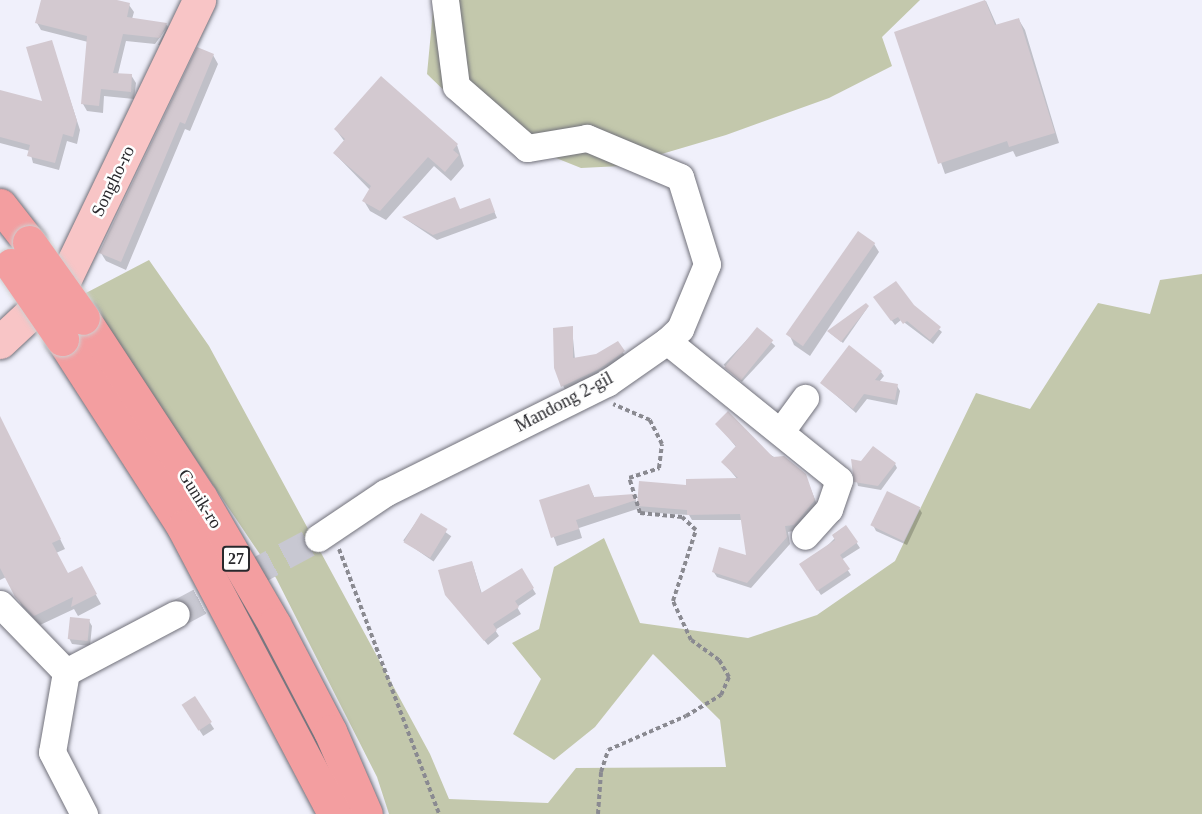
<!DOCTYPE html>
<style>
body{margin:0}
#map{position:relative;width:1202px;height:814px;overflow:hidden;background:#f0f0fb;font-family:"Times New Roman",serif}
div>[style]{position:absolute}
[style*='--x']{left:calc(var(--x)*1px);top:calc(var(--y)*1px);width:calc(var(--w)*1px);rotate:calc(var(--a)*1deg)}
.green>*{inset:0;background:#c3c8ac}
.shadow>*{inset:0;background:#0003;transform-origin:0 0}
.building>*{inset:0;background:#d3c9d0;transform-origin:0 0}
.minor-tunnel>*{height:27px;margin-top:-13.5px;transform-origin:0;background:repeating-linear-gradient(90deg,#c8c8d2 0 27px,transparent 0 41px)}
.path>*{height:4px;margin-top:-2px;transform-origin:0;background:repeating-linear-gradient(90deg,#8a8a91 0 4.5px,transparent 0 7.5px)}
.roads{filter:drop-shadow(0 0 2px #71717a) drop-shadow(0 0 2px #71717a)}
.minor>*{height:27px;margin:-13.5px;padding:0 13.5px;transform-origin:13.5px;border-radius:13.5px;background:#fff}
.major>*{height:33px;margin:-16.5px;padding:0 16.5px;transform-origin:16.5px;border-radius:16.5px;background:#f8c5c6}
.highway>*{height:33px;margin:-16.5px;padding:0 16.5px;transform-origin:16.5px;border-radius:16.5px;background:#f39ea0}
.bridges{filter:drop-shadow(0 0 2px #d0d0d1) drop-shadow(0 0 2px #d0d0d1)}
.highway-bridge>*{height:33px;margin:-16.5px;padding:0 16.5px;transform-origin:16.5px;border-radius:16.5px;background:#f39ea0}
span{translate:-50% -50%;white-space:nowrap;text-align:center;line-height:1.15;-webkit-text-stroke:5px #fefefe;paint-order:stroke}
.shield-label span{padding:2px 4px;background:#fefefe;border:2px solid;border-radius:4px;-webkit-text-stroke-width:0}
.shield-label{font-size:16px;color:#28282c;font-weight:700}
.street-label{font-size:18px;color:#28282c}
</style>
<div id="map">
<div class="green">
<i style="clip-path:polygon(434px 0,920px 0,882px 37px,892px 66px,829px 98px,726px 135px,621px 166px,581px 168px,484px 129px,427px 74px)"></i>
<i style="clip-path:polygon(149px 260px,209px 346px,430px 754px,449px 799px,548px 803px,576px 768px,726px 767px,720px 720px,653px 654px,595px 727px,554px 760px,513px 734px,541px 679px,512px 643px,539px 629px,554px 567px,604px 538px,640px 623px,748px 638px,817px 615px,895px 561px,976px 393px,1030px 409px,1098px 303px,1150px 314px,1160px 280px,1202px 274px,1202px 814px,389px 814px,377px 777px,276px 578px,84px 294px)"></i>
</div>
<div class="shadow">
<i style="clip-path:polygon(43px 0,111px 0,129px 5px,134px 12px,132px 19px,166px 24px,171px 31px,164px 45px,158px 45px,166px 29px,155px 44px,126px 41px,118px 74px,131px 75px,136px 83px,134px 99px,104px 96px,103px 113px,87px 111px,83px 104px,88px 42px,41px 30px,37px 23px)"></i>
<i style="clip-path:polygon(986px 1px,997px 26px,1019px 20px,1025px 30px,1059px 143px,1016px 157px,1013px 151px,945px 174px,896px 33px)"></i>
<i style="clip-path:polygon(51px 41px,80px 130px,77px 144px,67px 141px,59px 170px,33px 163px,30px 151px,0 143px,0 92px,44px 103px)"></i>
<i style="clip-path:polygon(213px 55px,218px 64px,190px 131px,185px 129px,126px 270px,106px 261px,101px 253px)"></i>
<i style="clip-path:polygon(381px 78px,457px 145px,464px 166px,451px 181px,434px 166px,386px 220px,370px 211px,364px 201px,370px 190px,335px 154px,345px 142px,336px 130px)"></i>
<i style="clip-path:polygon(454px 199px,460px 211px,492px 206px,497px 218px,437px 240px,404px 218px)"></i>
<i style="clip-path:polygon(874px 244px,879px 252px,810px 356px,794px 345px,790px 336px)"></i>
<i style="clip-path:polygon(878px 302px,913px 306px,942px 332px,933px 344px,901px 320px,895px 325px)"></i>
<i style="clip-path:polygon(868px 307px,843px 343px,830px 333px)"></i>
<i style="clip-path:polygon(572px 328px,575px 359px,597px 355px,618px 343px,626px 358px,566px 392px,555px 368px)"></i>
<i style="left:757px;top:329px;width:25px;height:49px;rotate:43deg"></i>
<i style="clip-path:polygon(881px 372px,884px 376px,879px 382px,897px 386px,900px 391px,897px 405px,867px 399px,856px 413px,822px 383px)"></i>
<i style="clip-path:polygon(0 418px,65px 549px,56px 553px,68px 575px,81px 568px,101px 604px,78px 616px,74px 609px,40px 625px,22px 606px,6px 577px,0 580px)"></i>
<i style="clip-path:polygon(717px 424px,805px 475px,818px 507px,797px 530px,788px 532px,790px 544px,751px 588px,717px 577px,713px 571px,747px 557px,742px 520px,692px 520px,689px 515px,642px 512px,640px 508px,579px 528px,582px 538px,557px 546px,541px 501px,589px 486px,595px 499px,633px 496px,639px 505px,688px 487px,738px 480px,723px 462px,737px 448px)"></i>
<i style="clip-path:polygon(852px 461px,895px 464px,897px 468px,881px 490px,858px 486px)"></i>
<i style="clip-path:polygon(919px 508px,922px 513px,907px 545px,876px 531px,873px 525px)"></i>
<i style="left:421px;top:515px;width:37px;height:31px;rotate:35deg"></i>
<i style="clip-path:polygon(846px 527px,860px 548px,841px 560px,851px 575px,821px 595px,804px 569px)"></i>
<i style="clip-path:polygon(472px 562px,482px 594px,521px 570px,536px 594px,517px 607px,521px 614px,495px 630px,499px 636px,488px 645px,446px 594px)"></i>
<i style="clip-path:polygon(89px 621px,92px 626px,90px 646px,72px 644px,69px 638px)"></i>
<i style="left:194px;top:698px;width:37px;height:13px;rotate:57deg"></i>
</div>
<div class="building">
<i style="clip-path:polygon(41px 0,117px 0,130px 3px,127px 17px,167px 23px,160px 38px,123px 34px,113px 73px,132px 74px,131px 92px,101px 89px,99px 106px,81px 104px,87px 36px,35px 23px)"></i>
<i style="clip-path:polygon(985px 0,995px 25px,1019px 18px,1055px 133px,1009px 147px,1007px 141px,938px 164px,894px 32px)"></i>
<i style="clip-path:polygon(52px 40px,77px 121px,73px 137px,63px 134px,55px 163px,27px 156px,30px 145px,0 137px,0 90px,42px 101px,26px 47px)"></i>
<i style="clip-path:polygon(197px 47px,214px 54px,185px 124px,180px 122px,121px 262px,99px 253px)"></i>
<i style="clip-path:polygon(381px 76px,458px 144px,453px 150px,459px 155px,445px 172px,428px 157px,380px 211px,362px 201px,371px 186px,333px 153px,345px 139px,334px 129px)"></i>
<i style="clip-path:polygon(455px 197px,460px 209px,490px 198px,495px 212px,433px 235px,402px 217px)"></i>
<i style="left:858px;top:231px;width:21px;height:126px;rotate:35deg"></i>
<i style="clip-path:polygon(896px 281px,914px 305px,941px 327px,930px 340px,907px 321px,903px 324px,898px 317px,891px 321px,873px 297px)"></i>
<i style="clip-path:polygon(866px 303px,869px 306px,841px 342px,827px 331px)"></i>
<i style="clip-path:polygon(573px 326px,573px 358px,596px 354px,618px 341px,625px 351px,599px 369px,561px 387px,554px 368px,553px 328px)"></i>
<i style="left:757px;top:327px;width:21px;height:52px;rotate:39deg"></i>
<i style="clip-path:polygon(849px 345px,882px 371px,875px 380px,898px 384px,895px 400px,864px 394px,853px 409px,820px 383px)"></i>
<i style="clip-path:polygon(728px 411px,773px 457px,784px 456px,806px 474px,815px 500px,794px 525px,785px 526px,787px 537px,747px 583px,712px 572px,719px 547px,746px 555px,740px 514px,687px 515px,687px 510px,637px 506px,639px 481px,686px 485px,686px 479px,738px 478px,721px 462px,736px 446px,715px 424px)"></i>
<i style="clip-path:polygon(0 416px,61px 539px,52px 543px,68px 573px,82px 566px,97px 594px,71px 607px,73px 597px,34px 616px,15px 597px,0 568px)"></i>
<i style="clip-path:polygon(873px 446px,896px 463px,878px 486px,854px 482px,851px 459px,861px 461px)"></i>
<i style="clip-path:polygon(589px 484px,594px 497px,634px 494px,636px 500px,576px 520px,579px 529px,551px 538px,539px 500px)"></i>
<i style="left:887px;top:491px;width:37px;height:38px;rotate:26deg"></i>
<i style="left:421px;top:513px;width:31px;height:34px;rotate:31deg"></i>
<i style="clip-path:polygon(846px 525px,858px 542px,840px 555px,850px 569px,817px 591px,799px 564px,835px 540px,832px 535px)"></i>
<i style="clip-path:polygon(472px 561px,481px 593px,522px 568px,534px 588px,515px 601px,519px 607px,493px 624px,497px 630px,484px 641px,445px 595px,438px 570px)"></i>
<i style="left:70px;top:617px;width:20px;height:22px;rotate:6deg"></i>
<i style="left:195px;top:696px;width:31px;height:16px;rotate:57deg"></i>
</div>
<div class="minor-tunnel">
<i style="--x:176;--y:614;--w:161;--a:-28.2"></i>
</div>
<div class="path">
<i style="--x:339;--y:549;--w:283;--a:69.3"></i>
<i style="--x:598;--y:814;--w:42;--a:-85.9"></i>
<i style="--x:601;--y:772;--w:23;--a:-72"></i>
<i style="--x:608;--y:750;--w:85;--a:-23.6"></i>
<i style="--x:686;--y:716;--w:41;--a:-31"></i>
<i style="--x:721;--y:695;--w:20;--a:-66"></i>
<i style="--x:729;--y:677;--w:20;--a:-120"></i>
<i style="--x:719;--y:660;--w:34;--a:-144"></i>
<i style="--x:691;--y:640;--w:43;--a:-114.8"></i>
<i style="--x:673;--y:601;--w:75;--a:-72.1"></i>
<i style="--x:696;--y:530;--w:19;--a:-137"></i>
<i style="--x:682;--y:517;--w:42;--a:-174.6"></i>
<i style="--x:640;--y:513;--w:37;--a:-107"></i>
<i style="--x:629;--y:478;--w:32;--a:-18"></i>
<i style="--x:659;--y:468;--w:24;--a:-83"></i>
<i style="--x:662;--y:444;--w:27;--a:-117"></i>
<i style="--x:650;--y:420;--w:40;--a:-156.6"></i>
</div>
<div class="roads">
<div class="minor">
<i style="--x:667;--y:341;--w:221;--a:38.9"></i>
<i style="--x:839;--y:480;--w:31;--a:109"></i>
<i style="--x:829;--y:509;--w:36;--a:132"></i>
<i style="--x:781;--y:431;--w:41;--a:-54"></i>
<i style="--x:318;--y:538;--w:81;--a:-33.9"></i>
<i style="--x:385;--y:493;--w:248;--a:-26.4"></i>
<i style="--x:607;--y:383;--w:73;--a:-35"></i>
<i style="--x:667;--y:341;--w:18;--a:-43"></i>
<i style="--x:680;--y:329;--w:70;--a:-67.4"></i>
<i style="--x:707;--y:264;--w:91;--a:-107.2"></i>
<i style="--x:680;--y:177;--w:101;--a:-157.2"></i>
<i style="--x:587;--y:138;--w:61;--a:170.5"></i>
<i style="--x:527;--y:148;--w:94;--a:-138.9"></i>
<i style="--x:456;--y:86;--w:87;--a:-97.3"></i>
<i style="--x:0;--y:604;--w:95;--a:45.9"></i>
<i style="--x:66;--y:672;--w:124;--a:-27.8"></i>
<i style="--x:66;--y:672;--w:81;--a:99.9"></i>
<i style="--x:52;--y:752;--w:70;--a:62.7"></i>
</div>
<div class="major">
<i style="--x:0;--y:342;--w:86;--a:-43.1"></i>
<i style="--x:63;--y:283;--w:314;--a:-64.3"></i>
</div>
<div class="highway">
<i style="--x:0;--y:205;--w:47;--a:51.9"></i>
<i style="--x:83;--y:318;--w:215;--a:56.8"></i>
<i style="--x:201;--y:498;--w:146;--a:59.9"></i>
<i style="--x:274;--y:624;--w:121;--a:62.4"></i>
<i style="--x:330;--y:731;--w:90;--a:66.6"></i>
<i style="--x:62;--y:339;--w:224;--a:57.2"></i>
<i style="--x:183;--y:527;--w:324;--a:62.2"></i>
</div>
</div>
<div class="bridges">
<div class="highway-bridge">
<i style="--x:29;--y:242;--w:93;--a:54.6"></i>
<i style="--x:11;--y:265;--w:90;--a:55.4"></i>
</div>
</div>
<div class="shield-label">
<span style="left:236px;top:559px">27</span>
</div>
<div class="street-label">
<span style="left:113px;top:181px;rotate:-64deg">Songho-ro</span>
<span style="left:564px;top:402px;rotate:-28deg">Mandong 2-gil</span>
<span style="left:200px;top:499px;rotate:58deg">Gunik-ro</span>
</div>
</div>
